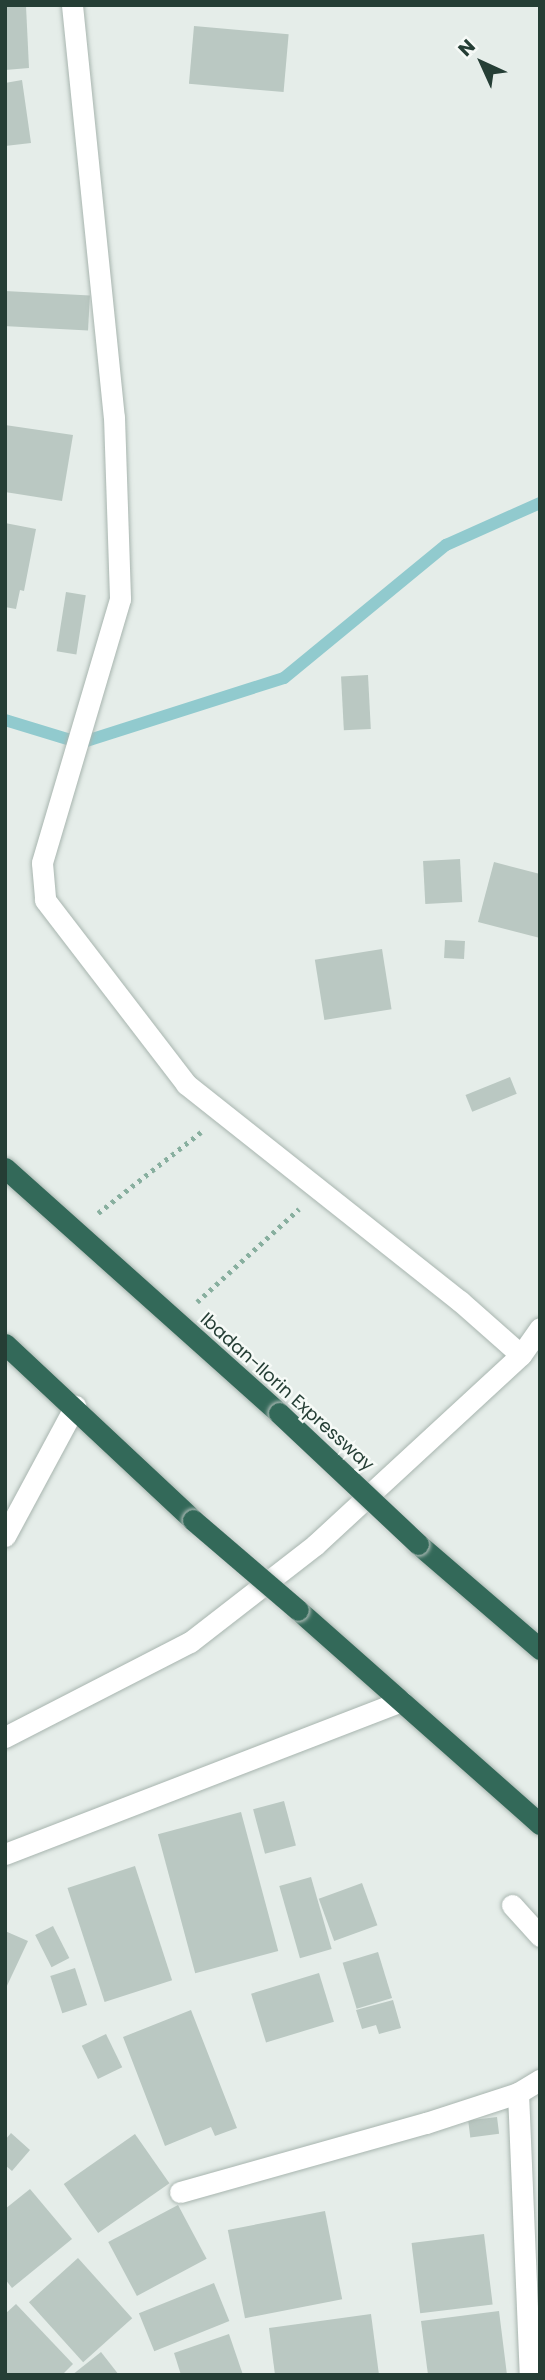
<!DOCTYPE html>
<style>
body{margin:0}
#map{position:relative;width:545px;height:2380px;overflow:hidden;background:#e5ede9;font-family:Poppins,sans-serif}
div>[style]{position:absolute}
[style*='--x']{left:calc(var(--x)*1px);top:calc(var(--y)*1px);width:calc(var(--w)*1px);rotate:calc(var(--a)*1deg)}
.stream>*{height:12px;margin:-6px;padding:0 6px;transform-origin:6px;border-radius:6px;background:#91cace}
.building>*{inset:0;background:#bac8c2;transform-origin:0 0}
.path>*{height:4.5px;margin-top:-2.25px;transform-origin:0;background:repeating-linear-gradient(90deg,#88af9f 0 3.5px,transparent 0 8.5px)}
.roads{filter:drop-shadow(0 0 2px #a8b5af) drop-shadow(0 0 2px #a8b5af)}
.minor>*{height:21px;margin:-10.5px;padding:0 10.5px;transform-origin:10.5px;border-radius:10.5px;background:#fff}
.motorway>*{height:21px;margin:-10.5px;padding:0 10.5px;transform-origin:10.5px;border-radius:10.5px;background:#336959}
.bridges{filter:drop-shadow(0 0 2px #c2c9c6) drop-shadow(0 0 2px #c2c9c6)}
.motorway-bridge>*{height:21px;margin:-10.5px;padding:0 10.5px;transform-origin:10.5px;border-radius:10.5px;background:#336959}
span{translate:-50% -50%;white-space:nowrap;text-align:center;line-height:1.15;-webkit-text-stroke:5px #f6faf7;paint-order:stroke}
.street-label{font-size:18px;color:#253e35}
.frame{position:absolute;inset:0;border:7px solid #253e35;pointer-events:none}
.north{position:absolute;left:447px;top:28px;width:70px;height:70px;-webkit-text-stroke:5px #f6faf7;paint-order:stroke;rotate:315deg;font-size:19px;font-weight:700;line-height:28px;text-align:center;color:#253e35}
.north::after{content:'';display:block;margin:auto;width:24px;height:32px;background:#253e35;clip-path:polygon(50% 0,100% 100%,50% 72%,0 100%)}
</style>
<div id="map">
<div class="stream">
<i style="--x:5;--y:720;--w:78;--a:17"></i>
<i style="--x:80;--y:743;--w:214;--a:-17.7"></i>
<i style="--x:284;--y:678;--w:210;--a:-39.4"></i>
<i style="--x:446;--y:545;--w:103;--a:-24.1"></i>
</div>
<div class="building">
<i style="clip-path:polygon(26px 6px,29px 68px,5px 70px,5px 7px)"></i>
<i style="left:194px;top:26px;width:95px;height:58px;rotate:5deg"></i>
<i style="clip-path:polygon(22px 80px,31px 143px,5px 146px,5px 83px)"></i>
<i style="left:5px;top:291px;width:85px;height:35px;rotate:3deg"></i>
<i style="clip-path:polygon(5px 425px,73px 435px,62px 501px,5px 492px)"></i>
<i style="clip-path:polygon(5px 523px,36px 529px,24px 591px,20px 590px,16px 609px,5px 607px)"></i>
<i style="left:66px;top:592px;width:20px;height:60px;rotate:9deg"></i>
<i style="left:368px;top:675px;width:54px;height:27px;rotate:87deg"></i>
<i style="left:460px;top:859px;width:43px;height:37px;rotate:87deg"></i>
<i style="clip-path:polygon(494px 862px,540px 874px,540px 938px,478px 922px)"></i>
<i style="left:445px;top:940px;width:20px;height:18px;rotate:3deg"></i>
<i style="left:382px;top:949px;width:61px;height:68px;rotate:81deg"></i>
<i style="left:510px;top:1077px;width:18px;height:48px;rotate:68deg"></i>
<i style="left:284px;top:1801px;width:46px;height:32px;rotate:75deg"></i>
<i style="left:241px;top:1812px;width:144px;height:86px;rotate:75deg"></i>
<i style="left:135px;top:1866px;width:120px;height:71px;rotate:72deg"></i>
<i style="left:311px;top:1877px;width:75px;height:33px;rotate:74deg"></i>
<i style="left:362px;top:1883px;width:45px;height:46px;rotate:70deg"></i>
<i style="left:53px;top:1926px;width:36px;height:20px;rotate:63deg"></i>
<i style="clip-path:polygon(5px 1931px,28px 1941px,5px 1990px)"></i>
<i style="left:378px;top:1952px;width:48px;height:37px;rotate:73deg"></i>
<i style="left:75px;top:1968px;width:39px;height:26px;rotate:72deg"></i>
<i style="left:319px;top:1973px;width:51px;height:71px;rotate:73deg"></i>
<i style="clip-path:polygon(393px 2000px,401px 2028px,379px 2034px,376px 2025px,362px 2029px,356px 2010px)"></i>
<i style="clip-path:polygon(191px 2010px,237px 2128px,215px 2136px,211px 2127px,165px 2146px,123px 2037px)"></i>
<i style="left:106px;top:2034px;width:37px;height:27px;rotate:64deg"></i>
<i style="left:497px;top:2117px;width:17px;height:29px;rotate:83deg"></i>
<i style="clip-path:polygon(11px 2133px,30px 2150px,12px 2171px,5px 2165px,5px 2140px)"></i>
<i style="left:135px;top:2134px;width:60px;height:87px;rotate:55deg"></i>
<i style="clip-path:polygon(30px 2189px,72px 2239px,12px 2288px,5px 2279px,5px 2209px)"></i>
<i style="left:178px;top:2205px;width:61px;height:79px;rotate:62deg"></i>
<i style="left:325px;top:2211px;width:90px;height:99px;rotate:79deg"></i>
<i style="left:484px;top:2234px;width:71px;height:73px;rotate:83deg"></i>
<i style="left:78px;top:2258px;width:81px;height:66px;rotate:48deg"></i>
<i style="left:214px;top:2283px;width:41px;height:81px;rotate:68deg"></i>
<i style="clip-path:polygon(16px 2304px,73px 2364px,62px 2375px,5px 2375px,5px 2314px)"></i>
<i style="clip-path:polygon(499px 2311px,507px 2375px,428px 2375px,421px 2321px)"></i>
<i style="clip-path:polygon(371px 2314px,379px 2375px,275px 2375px,269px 2328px)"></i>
<i style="clip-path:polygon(229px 2334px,243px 2375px,181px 2375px,174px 2353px)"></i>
<i style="clip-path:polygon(101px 2352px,119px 2375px,72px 2375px)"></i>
</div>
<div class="path">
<i style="--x:98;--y:1213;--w:131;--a:-38.2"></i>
<i style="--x:197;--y:1302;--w:138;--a:-42.4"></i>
</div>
<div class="roads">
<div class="minor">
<i style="--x:72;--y:5;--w:414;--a:84.2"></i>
<i style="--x:114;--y:417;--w:182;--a:88.1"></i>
<i style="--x:120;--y:599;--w:275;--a:106.5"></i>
<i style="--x:42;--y:863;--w:37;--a:85"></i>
<i style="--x:45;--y:900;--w:232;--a:52.5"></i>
<i style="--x:186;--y:1084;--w:350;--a:38.4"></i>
<i style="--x:460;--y:1301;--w:81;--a:41.5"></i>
<i style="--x:5;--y:1536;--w:148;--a:-61.7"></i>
<i style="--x:5;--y:1737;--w:208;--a:-27.2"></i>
<i style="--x:190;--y:1642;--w:158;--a:-37.8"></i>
<i style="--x:315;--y:1545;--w:280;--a:-42.7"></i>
<i style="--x:521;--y:1355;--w:33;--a:-55"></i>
<i style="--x:5;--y:1854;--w:425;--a:-21.1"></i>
<i style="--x:512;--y:1905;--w:42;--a:47.9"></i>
<i style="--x:518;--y:2093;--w:282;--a:87.6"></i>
<i style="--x:180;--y:2192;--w:255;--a:-15.7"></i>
<i style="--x:426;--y:2123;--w:97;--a:-18.1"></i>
<i style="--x:518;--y:2093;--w:26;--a:-31"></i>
</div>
<div class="motorway">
<i style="--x:5;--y:1168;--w:368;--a:41.8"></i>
<i style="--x:5;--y:1344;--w:258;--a:43.1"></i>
<i style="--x:418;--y:1544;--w:161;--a:40.7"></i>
<i style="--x:298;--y:1610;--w:323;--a:41.5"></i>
</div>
</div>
<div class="bridges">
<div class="motorway-bridge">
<i style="--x:279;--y:1413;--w:191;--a:43.3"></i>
<i style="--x:193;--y:1520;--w:138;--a:40.6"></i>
</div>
</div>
<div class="street-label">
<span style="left:287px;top:1392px;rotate:42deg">Ibadan-Ilorin Expressway</span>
</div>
<div class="frame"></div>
<div class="north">N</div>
</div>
